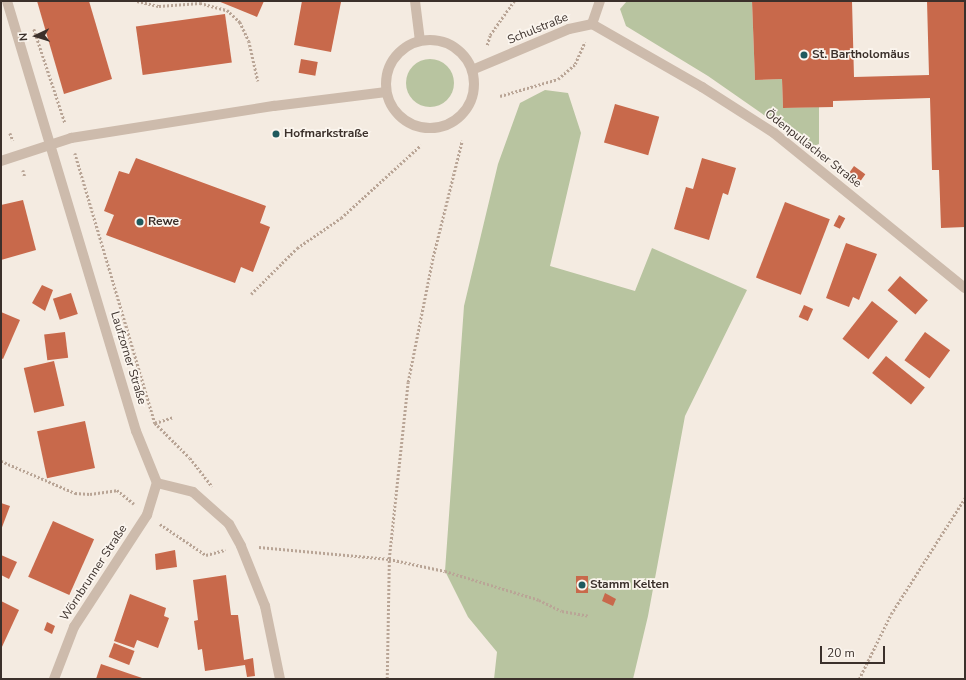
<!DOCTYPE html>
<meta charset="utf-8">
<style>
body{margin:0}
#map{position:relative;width:966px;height:680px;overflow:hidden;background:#f4ebe1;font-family:"Nunito Sans",sans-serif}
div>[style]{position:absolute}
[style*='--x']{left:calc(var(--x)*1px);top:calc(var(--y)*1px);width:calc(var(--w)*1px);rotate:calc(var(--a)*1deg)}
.green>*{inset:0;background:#b8c4a0}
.round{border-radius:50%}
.building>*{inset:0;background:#c8694b;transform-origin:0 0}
.path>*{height:2.5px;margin-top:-1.25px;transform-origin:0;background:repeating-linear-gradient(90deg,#b9a596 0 2px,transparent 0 4px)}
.minor>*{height:10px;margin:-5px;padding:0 5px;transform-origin:5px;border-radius:5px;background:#cdbbac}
.minor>.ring{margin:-5px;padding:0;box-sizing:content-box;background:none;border:10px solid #cdbbac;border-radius:50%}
.dots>*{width:11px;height:11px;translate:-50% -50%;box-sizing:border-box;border:2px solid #fbf5ee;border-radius:50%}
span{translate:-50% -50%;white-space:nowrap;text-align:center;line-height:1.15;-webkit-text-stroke:3.5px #fbf5ee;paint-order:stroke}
.street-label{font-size:12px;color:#3b302b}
.poi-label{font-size:12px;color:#3b302b;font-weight:700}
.left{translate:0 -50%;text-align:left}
.frame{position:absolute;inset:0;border:2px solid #3b302b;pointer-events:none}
.north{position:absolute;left:16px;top:16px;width:40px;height:40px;-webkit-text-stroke:3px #fbf5ee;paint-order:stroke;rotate:266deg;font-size:11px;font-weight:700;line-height:16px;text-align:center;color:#3b302b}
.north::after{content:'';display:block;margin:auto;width:14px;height:18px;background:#3b302b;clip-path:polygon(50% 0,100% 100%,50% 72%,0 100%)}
.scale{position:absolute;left:820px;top:646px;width:65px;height:18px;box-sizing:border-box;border:2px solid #3b302b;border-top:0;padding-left:5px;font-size:12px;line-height:14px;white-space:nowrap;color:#3b302b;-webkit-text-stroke:3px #fbf5ee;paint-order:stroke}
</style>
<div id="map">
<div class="green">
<i style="clip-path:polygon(627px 1px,752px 1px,755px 80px,782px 79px,783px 108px,819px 107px,819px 144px,811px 147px,807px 145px,708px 76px,626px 26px,620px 9px)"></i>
<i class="round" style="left:406px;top:59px;width:48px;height:48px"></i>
<i style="clip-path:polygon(545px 90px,568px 93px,581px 133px,550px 266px,635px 291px,652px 248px,747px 290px,685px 416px,648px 616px,633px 679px,494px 679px,497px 652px,468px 617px,445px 571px,464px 306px,498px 164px,520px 103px)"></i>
</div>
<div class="building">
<i style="clip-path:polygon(37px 1px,89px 1px,112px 79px,64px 94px)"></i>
<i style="clip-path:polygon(218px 1px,264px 1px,257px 17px)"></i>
<i style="clip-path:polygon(302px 1px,341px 2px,331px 52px,294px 45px)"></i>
<i style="clip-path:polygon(752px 1px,852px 1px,854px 77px,929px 75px,927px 1px,965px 1px,965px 227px,941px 228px,939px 170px,932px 170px,930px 98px,833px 101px,833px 107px,783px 108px,782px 79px,755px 80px)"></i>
<i style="left:225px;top:14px;width:49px;height:90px;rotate:82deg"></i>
<i style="left:301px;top:59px;width:17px;height:14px;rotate:10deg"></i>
<i style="left:615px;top:104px;width:46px;height:40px;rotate:16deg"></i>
<i style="clip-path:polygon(136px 158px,266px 206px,260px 223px,270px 227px,253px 272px,241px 267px,235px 283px,106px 235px,114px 215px,104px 211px,119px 171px,129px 174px)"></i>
<i style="clip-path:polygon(702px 158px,736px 168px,728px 195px,723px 193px,709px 240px,674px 229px,686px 187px,693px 189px)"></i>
<i style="left:854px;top:166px;width:14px;height:11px;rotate:36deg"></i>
<i style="clip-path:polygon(23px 200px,36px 250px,1px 260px,1px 205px)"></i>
<i style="left:785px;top:202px;width:48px;height:81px;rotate:21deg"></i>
<i style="left:839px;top:215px;width:7px;height:12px;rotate:27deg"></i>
<i style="clip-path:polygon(846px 243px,877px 254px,859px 300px,853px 297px,849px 307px,826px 298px)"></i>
<i style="left:900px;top:276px;width:37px;height:19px;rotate:41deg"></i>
<i style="clip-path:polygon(42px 285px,53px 290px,45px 311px,32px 303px)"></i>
<i style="left:71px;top:293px;width:22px;height:19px;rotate:72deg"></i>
<i style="left:872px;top:301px;width:33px;height:48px;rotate:38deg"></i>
<i style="left:804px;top:305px;width:10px;height:13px;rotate:24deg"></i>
<i style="clip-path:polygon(1px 312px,20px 320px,3px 359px,1px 358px)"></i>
<i style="left:65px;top:332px;width:26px;height:21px;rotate:83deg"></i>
<i style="left:925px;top:332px;width:31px;height:35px;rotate:36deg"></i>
<i style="left:886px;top:356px;width:50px;height:22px;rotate:39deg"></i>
<i style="left:54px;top:361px;width:46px;height:31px;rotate:77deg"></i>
<i style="left:85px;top:421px;width:48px;height:49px;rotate:78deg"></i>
<i style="clip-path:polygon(1px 503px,10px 506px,1px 530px)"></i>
<i style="left:53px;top:521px;width:45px;height:61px;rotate:24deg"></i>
<i style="clip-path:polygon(175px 550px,177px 567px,156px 570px,155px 554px)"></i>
<i style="clip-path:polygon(1px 555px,17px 562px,9px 579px,1px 575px)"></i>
<i style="clip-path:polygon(226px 575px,231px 615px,238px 615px,244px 660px,253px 658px,255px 676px,247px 677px,245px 665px,205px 671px,202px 649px,198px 650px,194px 621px,198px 620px,193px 580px)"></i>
<i style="left:576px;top:576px;width:12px;height:17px"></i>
<i style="clip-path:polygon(605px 593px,616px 599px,613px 606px,602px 601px)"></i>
<i style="clip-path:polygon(130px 594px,166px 608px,164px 616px,169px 618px,158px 648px,137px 640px,134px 648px,114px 641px)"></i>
<i style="clip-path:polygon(1px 601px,19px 610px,1px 649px)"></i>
<i style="clip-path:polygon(47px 622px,55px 626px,52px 634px,44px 630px)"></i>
<i style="left:114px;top:643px;width:22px;height:15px;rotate:21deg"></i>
<i style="clip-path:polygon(101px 664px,145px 679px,96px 679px)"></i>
</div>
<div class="path">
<i style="--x:137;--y:1;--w:23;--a:13"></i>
<i style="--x:159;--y:6;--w:41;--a:-4.2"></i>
<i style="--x:200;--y:3;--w:28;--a:15"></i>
<i style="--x:227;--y:10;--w:18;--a:43"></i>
<i style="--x:240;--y:22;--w:21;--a:65"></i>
<i style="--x:249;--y:41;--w:41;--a:77.3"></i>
<i style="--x:34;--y:29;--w:99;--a:71.7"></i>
<i style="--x:487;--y:45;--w:10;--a:-73"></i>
<i style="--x:490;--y:35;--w:42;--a:-54.8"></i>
<i style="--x:500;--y:96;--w:60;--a:-16.3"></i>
<i style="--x:558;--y:79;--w:23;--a:-41"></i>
<i style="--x:575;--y:64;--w:24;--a:-66"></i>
<i style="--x:10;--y:133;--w:8;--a:67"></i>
<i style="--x:75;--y:153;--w:282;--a:73.5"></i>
<i style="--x:155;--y:423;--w:49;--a:45"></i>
<i style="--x:190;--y:458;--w:36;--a:52"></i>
<i style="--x:23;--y:170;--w:7;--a:74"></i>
<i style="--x:251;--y:294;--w:65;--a:-45"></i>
<i style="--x:297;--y:248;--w:53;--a:-34.3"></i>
<i style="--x:341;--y:218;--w:108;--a:-42.4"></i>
<i style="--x:155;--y:423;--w:19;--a:-18"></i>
<i style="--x:1;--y:461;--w:81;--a:23.4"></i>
<i style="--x:75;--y:493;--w:15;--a:4"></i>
<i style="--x:90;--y:494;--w:27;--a:-8"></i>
<i style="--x:117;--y:490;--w:22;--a:39"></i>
<i style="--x:160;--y:524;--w:55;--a:34"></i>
<i style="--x:206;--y:555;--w:20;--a:-15"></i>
<i style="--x:259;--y:547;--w:131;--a:5.3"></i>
<i style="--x:389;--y:559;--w:57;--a:12.1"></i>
<i style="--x:445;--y:571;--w:98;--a:17.1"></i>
<i style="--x:539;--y:600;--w:25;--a:26"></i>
<i style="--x:562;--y:611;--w:27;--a:10"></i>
<i style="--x:387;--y:679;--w:120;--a:-89"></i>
<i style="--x:389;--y:559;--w:178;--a:-83.9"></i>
<i style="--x:408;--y:382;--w:127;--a:-78.7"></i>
<i style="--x:433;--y:257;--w:120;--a:-76"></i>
<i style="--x:859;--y:679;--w:72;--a:-63.8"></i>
<i style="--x:891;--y:614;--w:138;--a:-57.5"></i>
</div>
<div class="minor">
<i style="--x:7;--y:1;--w:449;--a:73.3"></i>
<i style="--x:136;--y:431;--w:56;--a:68"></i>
<i style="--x:415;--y:1;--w:40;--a:82.9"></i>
<i style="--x:592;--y:24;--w:127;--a:29.8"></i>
<i style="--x:702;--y:87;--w:85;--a:32.6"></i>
<i style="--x:774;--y:133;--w:246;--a:39.1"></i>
<i style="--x:592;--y:24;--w:24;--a:-71"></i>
<i class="ring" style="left:386px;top:40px;width:78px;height:78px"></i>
<i style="--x:472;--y:70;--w:105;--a:-22.9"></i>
<i style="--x:569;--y:29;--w:24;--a:-12"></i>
<i style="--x:1;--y:161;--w:74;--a:-18.2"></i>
<i style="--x:71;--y:138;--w:206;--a:-9"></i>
<i style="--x:274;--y:106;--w:113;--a:-7.1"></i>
<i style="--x:157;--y:483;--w:37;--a:14"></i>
<i style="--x:193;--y:492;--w:48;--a:41.6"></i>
<i style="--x:229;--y:524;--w:25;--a:61"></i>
<i style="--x:241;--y:546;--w:65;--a:68.2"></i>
<i style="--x:265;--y:606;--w:75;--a:78.4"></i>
<i style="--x:54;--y:679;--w:56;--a:-69"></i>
<i style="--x:74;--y:627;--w:134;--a:-56.9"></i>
<i style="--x:147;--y:515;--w:34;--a:-73"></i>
</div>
<div class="dots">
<i style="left:804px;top:55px;background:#1f5a5e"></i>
<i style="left:276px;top:134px;background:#1f5a5e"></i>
<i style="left:140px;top:222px;background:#1f5a5e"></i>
<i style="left:582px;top:585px;background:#1f5a5e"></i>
</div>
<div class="street-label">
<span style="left:538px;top:29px;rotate:-22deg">Schulstraße</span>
<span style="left:813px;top:149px;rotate:38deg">Ödenpullacher Straße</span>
<span style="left:128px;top:358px;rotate:73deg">Laufzorner Straße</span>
<span style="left:94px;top:573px;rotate:-57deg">Wörnbrunner Straße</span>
</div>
<div class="poi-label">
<span class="left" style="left:812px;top:55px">St. Bartholomäus</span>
<span class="left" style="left:284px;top:134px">Hofmarkstraße</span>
<span class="left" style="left:148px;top:222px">Rewe</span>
<span class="left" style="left:590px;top:585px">Stamm Kelten</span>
</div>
<div class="frame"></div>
<div class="north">N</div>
<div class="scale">20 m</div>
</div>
